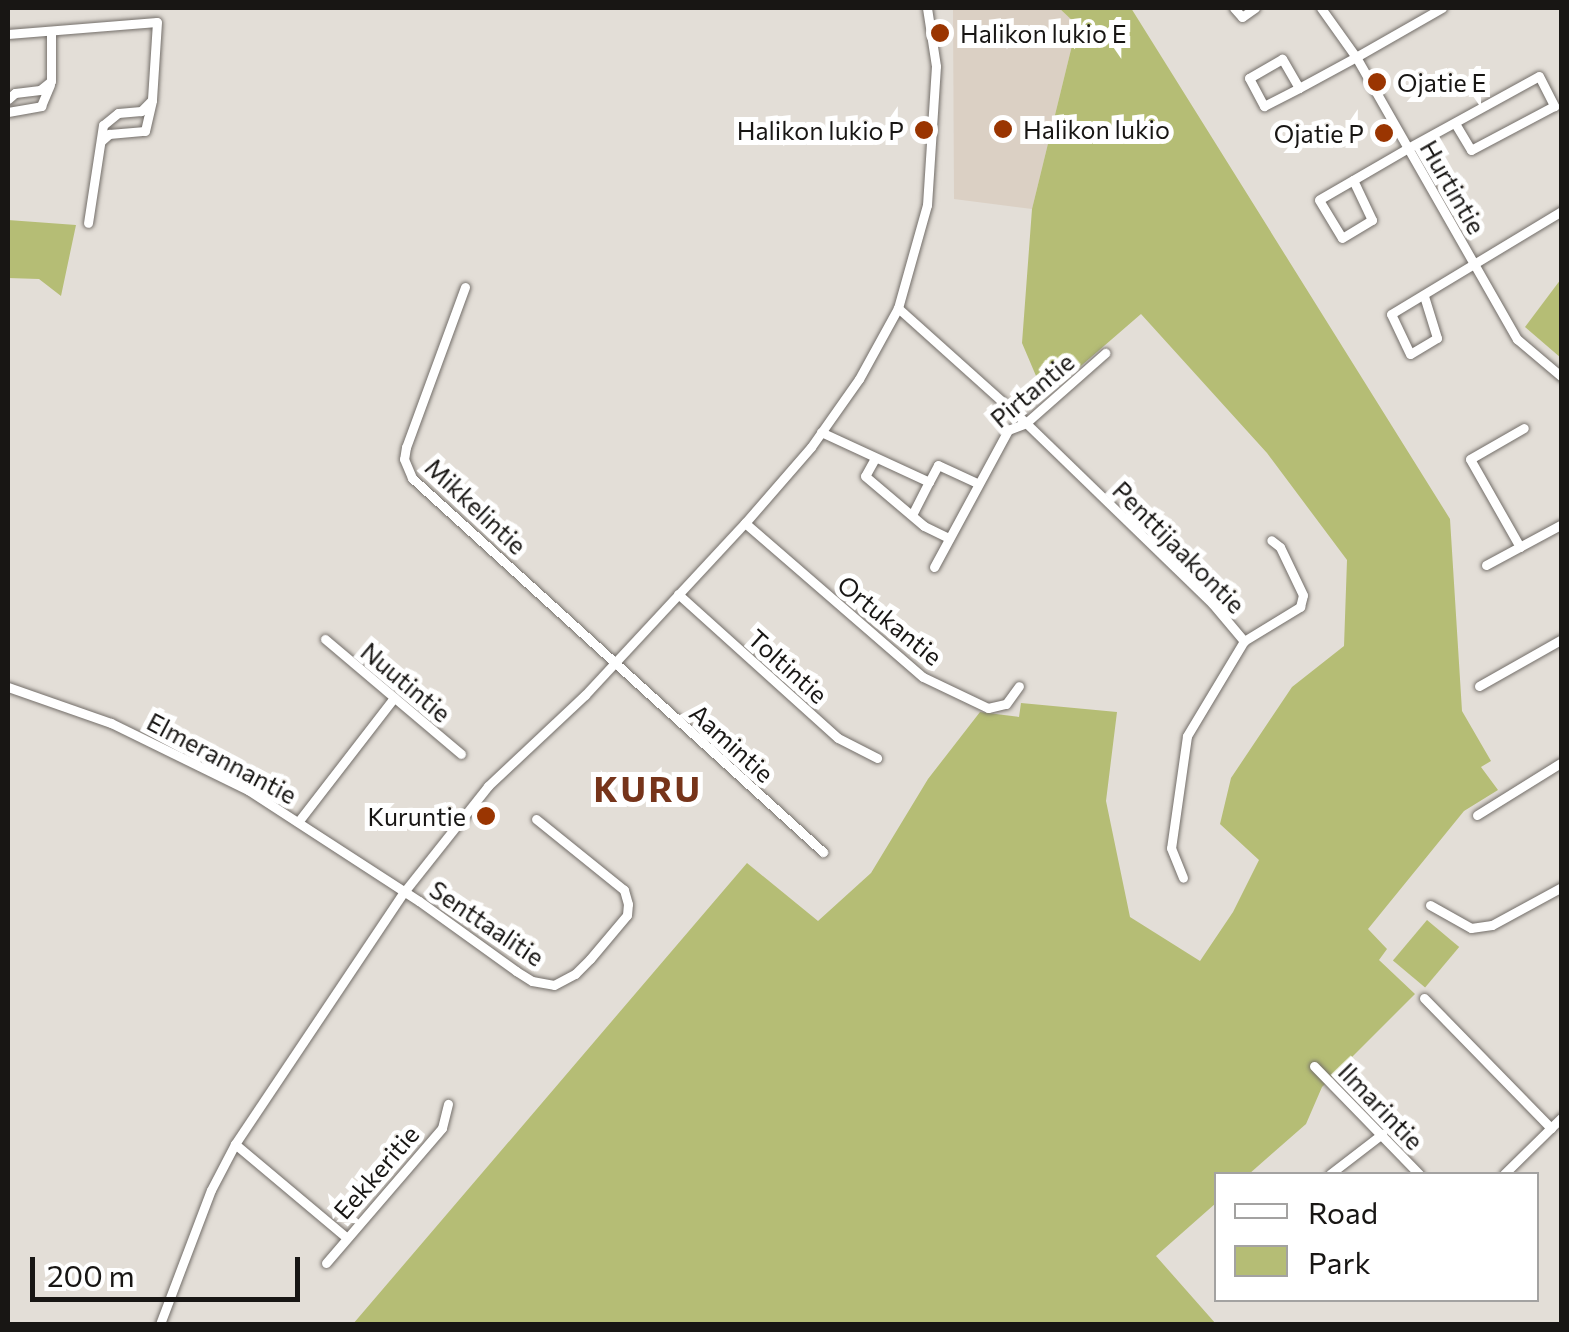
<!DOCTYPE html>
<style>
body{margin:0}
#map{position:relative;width:1569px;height:1332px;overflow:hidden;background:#e3ded7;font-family:Commissioner,sans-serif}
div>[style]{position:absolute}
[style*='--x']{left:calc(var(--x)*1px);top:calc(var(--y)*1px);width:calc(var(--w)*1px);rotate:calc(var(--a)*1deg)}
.built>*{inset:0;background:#dbd0c4}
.green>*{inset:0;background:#b5bd75;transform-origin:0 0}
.roads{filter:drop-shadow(0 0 2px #736e69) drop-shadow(0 0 2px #736e69)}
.minor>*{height:9px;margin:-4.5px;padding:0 4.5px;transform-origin:4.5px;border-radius:4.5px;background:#fff}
.dots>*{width:28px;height:28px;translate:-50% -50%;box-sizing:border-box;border:5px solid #fff;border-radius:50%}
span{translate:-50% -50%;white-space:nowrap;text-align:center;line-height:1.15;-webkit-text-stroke:10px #fff;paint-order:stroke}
.poi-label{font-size:25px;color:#181614}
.left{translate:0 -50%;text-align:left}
.right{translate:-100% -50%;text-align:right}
.street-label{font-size:25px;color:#181614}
.district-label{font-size:35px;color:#76341a;font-weight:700;letter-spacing:2.5px}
.frame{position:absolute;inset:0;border:10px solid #181614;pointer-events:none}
.legend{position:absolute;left:1214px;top:1172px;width:325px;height:130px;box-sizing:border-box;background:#fff;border:2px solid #a3a2a1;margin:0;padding:12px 18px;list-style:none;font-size:30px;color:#181614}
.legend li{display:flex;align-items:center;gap:20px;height:50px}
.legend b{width:50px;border:2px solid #a3a2a1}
.scale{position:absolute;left:30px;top:1257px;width:270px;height:45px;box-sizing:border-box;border:5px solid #181614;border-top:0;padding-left:12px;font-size:30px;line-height:35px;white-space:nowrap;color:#181614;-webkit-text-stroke:8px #fff;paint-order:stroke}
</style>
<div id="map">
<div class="built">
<i style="clip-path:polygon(953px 8px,1059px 8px,1077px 25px,1032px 209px,954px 199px)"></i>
</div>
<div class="green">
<i style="clip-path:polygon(1059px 8px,1131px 8px,1450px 519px,1462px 711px,1491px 761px,1481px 767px,1498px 790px,1464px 811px,1368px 929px,1387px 949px,1379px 960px,1415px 994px,1322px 1087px,1306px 1124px,1249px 1174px,1216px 1174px,1216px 1203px,1156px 1256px,1216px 1324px,353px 1324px,747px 863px,818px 921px,871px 873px,928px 779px,980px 712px,1019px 717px,1021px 703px,1117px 712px,1106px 801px,1130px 917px,1200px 961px,1233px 912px,1259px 860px,1220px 824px,1231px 778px,1292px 687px,1344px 646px,1347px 560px,1267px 453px,1141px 314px,1045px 397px,1022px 343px,1032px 209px,1077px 25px)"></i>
<i style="clip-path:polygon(8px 220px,76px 225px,61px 296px,39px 279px,8px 278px)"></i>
<i style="clip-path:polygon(1561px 279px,1561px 358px,1525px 327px)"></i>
<i style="left:1427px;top:920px;width:42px;height:53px;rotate:40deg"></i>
</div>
<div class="roads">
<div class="minor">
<i style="--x:1234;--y:8;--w:12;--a:48"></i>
<i style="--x:1242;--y:17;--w:16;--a:-35"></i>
<i style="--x:1321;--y:8;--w:60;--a:54.5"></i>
<i style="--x:1356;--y:57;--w:325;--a:60.3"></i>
<i style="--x:1517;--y:339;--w:59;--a:40.2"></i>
<i style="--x:8;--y:34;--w:149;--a:-4.6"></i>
<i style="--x:157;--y:22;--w:78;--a:93.7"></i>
<i style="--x:152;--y:100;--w:16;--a:135"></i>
<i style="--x:141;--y:111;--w:23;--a:175"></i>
<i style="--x:118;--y:113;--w:19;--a:141"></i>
<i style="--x:103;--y:125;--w:99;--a:98.7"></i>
<i style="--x:1299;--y:88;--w:34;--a:-120"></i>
<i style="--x:1282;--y:59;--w:38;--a:150"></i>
<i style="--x:1249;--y:78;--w:32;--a:62"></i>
<i style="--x:1264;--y:106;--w:39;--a:-27"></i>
<i style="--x:1299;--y:88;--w:65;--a:-28.5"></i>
<i style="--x:1356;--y:57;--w:99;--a:-29.7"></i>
<i style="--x:8;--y:99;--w:9;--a:-41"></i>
<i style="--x:15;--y:93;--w:25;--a:-7"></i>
<i style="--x:40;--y:90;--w:14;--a:-39"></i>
<i style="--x:51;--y:81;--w:49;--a:-90"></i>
<i style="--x:8;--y:112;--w:34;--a:-10"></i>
<i style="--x:41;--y:106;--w:23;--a:-67"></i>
<i style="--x:101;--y:141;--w:11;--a:-41"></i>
<i style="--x:109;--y:134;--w:36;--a:-5"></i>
<i style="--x:145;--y:131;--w:31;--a:-77"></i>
<i style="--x:1353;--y:180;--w:39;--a:150"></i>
<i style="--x:1319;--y:200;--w:44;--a:58.8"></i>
<i style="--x:1342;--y:238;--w:35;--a:-31"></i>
<i style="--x:1372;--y:220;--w:44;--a:-115.4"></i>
<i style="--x:1353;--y:180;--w:64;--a:-30.2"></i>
<i style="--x:1408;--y:148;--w:149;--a:-28.8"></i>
<i style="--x:1539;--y:76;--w:34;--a:63"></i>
<i style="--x:1554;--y:106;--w:94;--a:152.1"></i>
<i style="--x:1471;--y:150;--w:31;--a:-121"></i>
<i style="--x:465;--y:287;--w:171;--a:110.2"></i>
<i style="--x:406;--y:447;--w:12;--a:99"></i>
<i style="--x:404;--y:459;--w:21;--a:67"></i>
<i style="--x:412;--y:478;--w:556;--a:42.3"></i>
<i style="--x:1424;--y:296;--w:44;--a:72.8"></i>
<i style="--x:1437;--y:338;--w:31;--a:149"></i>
<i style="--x:1410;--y:354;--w:44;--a:-115.4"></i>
<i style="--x:1391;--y:314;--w:200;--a:-31.1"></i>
<i style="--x:898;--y:308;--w:172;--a:41.9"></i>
<i style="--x:1026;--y:423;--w:259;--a:44.1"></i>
<i style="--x:1212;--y:603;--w:50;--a:49.9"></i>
<i style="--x:1244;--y:641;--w:111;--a:121"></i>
<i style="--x:1187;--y:736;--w:113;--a:98.1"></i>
<i style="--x:1171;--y:848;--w:32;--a:68"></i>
<i style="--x:821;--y:432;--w:119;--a:24.8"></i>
<i style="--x:929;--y:482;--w:19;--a:-62"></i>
<i style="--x:938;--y:465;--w:43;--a:24.8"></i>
<i style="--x:874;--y:460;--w:18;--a:119"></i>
<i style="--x:865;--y:476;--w:77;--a:40.3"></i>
<i style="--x:924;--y:526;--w:28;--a:26"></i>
<i style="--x:912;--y:515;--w:37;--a:-63"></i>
<i style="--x:745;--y:523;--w:235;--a:40.9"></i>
<i style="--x:923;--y:677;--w:72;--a:25.5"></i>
<i style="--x:988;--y:708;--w:18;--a:-13"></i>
<i style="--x:1006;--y:704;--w:22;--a:-54"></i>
<i style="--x:1520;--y:547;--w:101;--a:-119.6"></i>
<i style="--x:1470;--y:459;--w:62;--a:-29.9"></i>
<i style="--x:1486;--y:565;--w:86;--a:-28.3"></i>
<i style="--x:934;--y:567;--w:156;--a:-61.6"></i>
<i style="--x:1008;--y:430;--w:19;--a:-21"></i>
<i style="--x:1026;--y:423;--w:106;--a:-41.5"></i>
<i style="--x:678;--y:594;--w:215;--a:42"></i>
<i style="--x:838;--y:738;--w:44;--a:27.1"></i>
<i style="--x:325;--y:639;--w:178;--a:40.2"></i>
<i style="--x:1244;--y:641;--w:66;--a:-31.3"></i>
<i style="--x:1300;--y:607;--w:12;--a:-76"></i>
<i style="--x:1303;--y:595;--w:53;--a:-115.6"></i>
<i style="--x:1280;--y:547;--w:11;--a:-142"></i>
<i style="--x:1479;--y:686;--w:95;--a:-29.5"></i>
<i style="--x:8;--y:687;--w:109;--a:19.3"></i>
<i style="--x:111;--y:723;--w:153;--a:26.1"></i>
<i style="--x:248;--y:790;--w:204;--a:33"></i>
<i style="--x:419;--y:901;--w:120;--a:35.8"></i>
<i style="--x:516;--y:971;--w:19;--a:32"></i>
<i style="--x:532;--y:981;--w:22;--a:10"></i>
<i style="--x:554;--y:985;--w:24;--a:-28"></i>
<i style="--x:575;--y:974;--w:21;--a:-45"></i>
<i style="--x:590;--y:959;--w:57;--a:-49.9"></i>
<i style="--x:627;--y:915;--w:11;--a:-85"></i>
<i style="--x:628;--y:904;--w:15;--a:-106"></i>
<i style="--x:624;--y:890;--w:113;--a:-141.1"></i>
<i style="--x:1477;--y:815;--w:100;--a:-31.9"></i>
<i style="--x:298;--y:822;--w:157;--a:-52.3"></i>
<i style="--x:1430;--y:905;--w:47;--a:29.3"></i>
<i style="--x:1471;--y:928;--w:21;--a:-8"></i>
<i style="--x:1492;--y:925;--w:80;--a:-28.5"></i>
<i style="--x:1424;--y:998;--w:182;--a:45.7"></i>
<i style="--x:1314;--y:1066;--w:151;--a:45.8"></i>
<i style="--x:235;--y:1144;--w:145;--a:40"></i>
<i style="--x:1330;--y:1174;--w:66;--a:-37.6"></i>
<i style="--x:1504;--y:1174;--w:81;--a:-44.5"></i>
<i style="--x:326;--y:1263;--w:178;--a:-49.3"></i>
<i style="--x:442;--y:1128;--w:25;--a:-76"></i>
<i style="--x:160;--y:1324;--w:143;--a:-69.2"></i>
<i style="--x:211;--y:1190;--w:52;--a:-62.4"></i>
<i style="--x:235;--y:1144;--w:303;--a:-56.2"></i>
<i style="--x:404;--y:892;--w:135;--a:-51.6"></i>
<i style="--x:488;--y:786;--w:133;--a:-43.2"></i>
<i style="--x:585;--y:695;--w:235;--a:-47.1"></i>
<i style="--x:745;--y:523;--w:101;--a:-49"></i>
<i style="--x:811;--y:447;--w:83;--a:-54.8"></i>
<i style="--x:859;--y:379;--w:81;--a:-61.2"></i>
<i style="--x:898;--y:308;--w:107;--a:-74.3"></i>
<i style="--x:927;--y:205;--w:139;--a:-86.3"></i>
<i style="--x:936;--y:66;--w:59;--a:-98.8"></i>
</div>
</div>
<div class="dots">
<i style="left:940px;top:33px;background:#9a3501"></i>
<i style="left:1377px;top:82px;background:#9a3501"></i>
<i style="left:1003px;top:129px;background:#9a3501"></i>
<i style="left:924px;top:130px;background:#9a3501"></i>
<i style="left:1384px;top:133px;background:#9a3501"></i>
<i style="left:486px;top:816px;background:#9a3501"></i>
</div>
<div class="poi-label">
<span class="left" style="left:960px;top:33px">Halikon lukio E</span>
<span class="left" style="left:1397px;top:82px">Ojatie E</span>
<span class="left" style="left:1023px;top:129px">Halikon lukio</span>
<span class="right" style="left:904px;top:130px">Halikon lukio P</span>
<span class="right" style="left:1364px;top:133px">Ojatie P</span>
<span class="right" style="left:466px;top:816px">Kuruntie</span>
</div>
<div class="street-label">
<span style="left:1453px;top:187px;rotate:60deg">Hurtintie</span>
<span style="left:1032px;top:390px;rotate:-40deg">Pirtantie</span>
<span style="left:476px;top:506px;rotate:43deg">Mikkelintie</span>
<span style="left:1179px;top:547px;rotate:45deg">Penttijaakontie</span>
<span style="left:890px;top:620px;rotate:39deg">Ortukantie</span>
<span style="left:788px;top:666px;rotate:42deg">Toltintie</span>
<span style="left:406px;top:682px;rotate:40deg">Nuutintie</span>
<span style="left:732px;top:743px;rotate:42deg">Aamintie</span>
<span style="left:222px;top:758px;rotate:28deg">Elmerannantie</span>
<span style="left:487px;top:923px;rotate:34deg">Senttaalitie</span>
<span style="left:1381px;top:1106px;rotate:46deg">Ilmarintie</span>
<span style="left:376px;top:1172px;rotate:-49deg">Eekkeritie</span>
</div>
<div class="district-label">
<span style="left:648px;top:788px">KURU</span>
</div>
<div class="frame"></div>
<ul class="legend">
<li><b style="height:12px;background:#fff"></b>Road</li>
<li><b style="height:28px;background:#b5bd75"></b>Park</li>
</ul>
<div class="scale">200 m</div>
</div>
